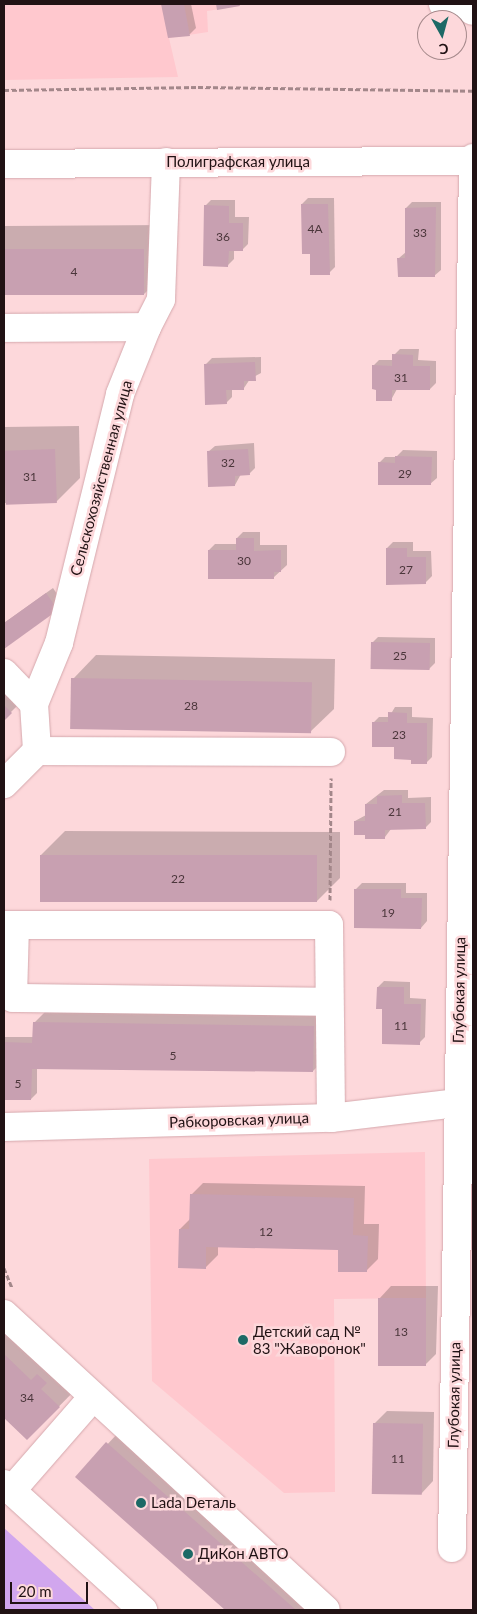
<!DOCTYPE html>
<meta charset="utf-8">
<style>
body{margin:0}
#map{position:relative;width:477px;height:1614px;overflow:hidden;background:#fdd8db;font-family:Lato,sans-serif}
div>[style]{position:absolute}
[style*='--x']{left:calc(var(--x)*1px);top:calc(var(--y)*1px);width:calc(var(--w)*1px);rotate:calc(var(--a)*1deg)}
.built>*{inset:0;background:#ffc8ce}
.green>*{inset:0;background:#d1a6ee}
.shadow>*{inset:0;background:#0003}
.building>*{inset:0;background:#c8a0b1;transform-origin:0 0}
.path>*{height:3px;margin-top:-1.5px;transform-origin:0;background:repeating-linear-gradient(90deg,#a3878a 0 5px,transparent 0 7.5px)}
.roads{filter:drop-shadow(0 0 1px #d5a8ad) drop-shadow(0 0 1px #d5a8ad)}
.minor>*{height:28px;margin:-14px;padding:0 14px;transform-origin:14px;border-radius:14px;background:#fff}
.dots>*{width:14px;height:14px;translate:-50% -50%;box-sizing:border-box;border:2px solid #fdd8db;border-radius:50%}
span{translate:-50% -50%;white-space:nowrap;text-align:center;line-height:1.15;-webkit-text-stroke:5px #fdd8db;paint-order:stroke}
.number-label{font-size:12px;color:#4b363b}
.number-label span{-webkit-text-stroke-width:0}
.street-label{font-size:15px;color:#211214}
.poi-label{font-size:15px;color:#211214}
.left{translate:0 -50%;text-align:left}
.frame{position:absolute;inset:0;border:5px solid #211214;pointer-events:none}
.north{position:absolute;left:417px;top:10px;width:50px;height:50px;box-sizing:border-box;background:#fdd8db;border:1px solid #a5898b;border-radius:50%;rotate:173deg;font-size:14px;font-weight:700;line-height:20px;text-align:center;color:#211214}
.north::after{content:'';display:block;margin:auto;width:18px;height:22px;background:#1d6966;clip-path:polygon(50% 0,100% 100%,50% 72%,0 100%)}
.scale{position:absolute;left:10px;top:1582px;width:78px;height:22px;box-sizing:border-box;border:2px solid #211214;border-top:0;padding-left:6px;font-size:15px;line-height:18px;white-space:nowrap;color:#211214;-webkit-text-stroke:4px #fdd8db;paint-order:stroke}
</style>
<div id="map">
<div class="built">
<i style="clip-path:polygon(4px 4px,239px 4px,240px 6px,207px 11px,208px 32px,169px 38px,178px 77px,4px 80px)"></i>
<i style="clip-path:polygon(425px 1152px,426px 1298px,334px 1299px,335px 1492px,284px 1493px,152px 1381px,149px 1159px)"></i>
</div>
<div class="green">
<i style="clip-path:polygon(4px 1528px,95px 1610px,4px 1610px)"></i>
</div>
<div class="shadow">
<i style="clip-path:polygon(162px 4px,191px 4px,196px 28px,190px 34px,169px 37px)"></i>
<i style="clip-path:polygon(308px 198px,334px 198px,335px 267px,329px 273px,311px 253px,302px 204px)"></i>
<i style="clip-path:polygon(211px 200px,235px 200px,235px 217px,249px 217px,248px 244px,242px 250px,234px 250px,234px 259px,228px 265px,205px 206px)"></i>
<i style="clip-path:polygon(412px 202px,441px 202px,441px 270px,434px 276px,399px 258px,406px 252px,406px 208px)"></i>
<i style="clip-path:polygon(168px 225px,168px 271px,144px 294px,4px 294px,4px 226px)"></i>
<i style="clip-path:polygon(400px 349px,419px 349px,418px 360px,436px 361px,436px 383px,430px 389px,397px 389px,391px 400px,373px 366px,379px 360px,394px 360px,394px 355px)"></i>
<i style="clip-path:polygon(261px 357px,261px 373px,250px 379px,244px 388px,232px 389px,232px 397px,226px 403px,206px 364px,212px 358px)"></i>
<i style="clip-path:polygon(79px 426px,80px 478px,56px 502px,4px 503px,4px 427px)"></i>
<i style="clip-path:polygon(254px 443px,255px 468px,249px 474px,241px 474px,235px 485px,208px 452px,215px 446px)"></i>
<i style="clip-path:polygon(403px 450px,437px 451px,437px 478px,430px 484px,379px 463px,385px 457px,396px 457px)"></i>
<i style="clip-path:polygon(243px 532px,260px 532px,260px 545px,287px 545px,287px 565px,273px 578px,209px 550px,215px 544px,237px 544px,237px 538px)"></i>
<i style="clip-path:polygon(393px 542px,413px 542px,413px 551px,431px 551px,432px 576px,426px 582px,387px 548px)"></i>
<i style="clip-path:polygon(53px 588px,63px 603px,4px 647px,4px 623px)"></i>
<i style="clip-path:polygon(378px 637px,435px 638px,435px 663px,428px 670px,372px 643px)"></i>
<i style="clip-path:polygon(96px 655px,335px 659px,334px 709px,310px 732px,73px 679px)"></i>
<i style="clip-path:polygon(4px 658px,34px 689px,4px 719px)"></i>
<i style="clip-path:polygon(395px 707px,412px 707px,412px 717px,433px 718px,432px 757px,426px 763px,413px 758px,396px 746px,373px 723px,379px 717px,389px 717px)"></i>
<i style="clip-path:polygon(384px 790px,408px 790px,408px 798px,431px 797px,431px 822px,425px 828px,391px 829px,385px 837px,355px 834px,355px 821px,366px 815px,366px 804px)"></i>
<i style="clip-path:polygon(65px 831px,340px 832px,340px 878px,316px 902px,41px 855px)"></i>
<i style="clip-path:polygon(362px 883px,406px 883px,406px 893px,427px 893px,427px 921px,421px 928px,356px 889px)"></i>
<i style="clip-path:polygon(384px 981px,410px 982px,410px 998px,426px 999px,425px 1037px,419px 1043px,384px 1008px,378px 987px)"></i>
<i style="clip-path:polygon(58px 999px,337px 1003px,337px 1047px,313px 1071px,37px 1067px,37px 1093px,31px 1099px,4px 1099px,4px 1037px,34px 1037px,34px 1023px)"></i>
<i style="clip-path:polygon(203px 1183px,365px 1186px,364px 1224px,379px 1224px,378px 1259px,366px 1271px,339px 1249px,218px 1246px,218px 1255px,206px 1267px,180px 1229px,190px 1219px,191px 1195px)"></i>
<i style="clip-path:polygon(391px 1286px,438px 1286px,436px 1354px,424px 1366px,379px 1299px)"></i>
<i style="clip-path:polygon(4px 1307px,82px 1383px,27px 1439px,4px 1416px)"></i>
<i style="clip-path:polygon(387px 1411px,434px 1412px,433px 1481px,421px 1494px,375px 1423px)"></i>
<i style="clip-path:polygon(131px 1419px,339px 1603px,332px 1610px,227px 1610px,77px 1477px)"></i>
</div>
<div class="building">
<i style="clip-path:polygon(161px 4px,184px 4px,190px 36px,168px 38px)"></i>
<i style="clip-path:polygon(216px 4px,239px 4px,240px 6px,217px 10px)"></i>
<i style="clip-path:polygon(301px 204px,328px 204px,330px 275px,310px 275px,310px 254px,302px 254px)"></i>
<i style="clip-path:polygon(204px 205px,229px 206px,229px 223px,243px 223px,243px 251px,229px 251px,228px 267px,203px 266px)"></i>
<i style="clip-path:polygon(436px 207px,435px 277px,398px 277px,397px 258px,405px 258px,405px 208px)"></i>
<i style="left:4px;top:249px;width:140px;height:46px"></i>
<i style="clip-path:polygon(392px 354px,413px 355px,413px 366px,430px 366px,430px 390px,392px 390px,392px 401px,376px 401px,376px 390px,372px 389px,372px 365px,392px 366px)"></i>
<i style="clip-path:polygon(255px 362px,256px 381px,244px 381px,244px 390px,226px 390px,227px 404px,205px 405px,204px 364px)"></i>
<i style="left:55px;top:449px;width:54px;height:51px;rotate:88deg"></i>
<i style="clip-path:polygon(248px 449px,250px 475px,235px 476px,235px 486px,208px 487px,207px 451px)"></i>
<i style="clip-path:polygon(395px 456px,432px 457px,431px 485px,378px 485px,378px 462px,395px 463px)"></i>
<i style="clip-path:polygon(236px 538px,254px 538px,254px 551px,281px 550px,281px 572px,274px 572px,274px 579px,208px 579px,208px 550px,236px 550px)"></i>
<i style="clip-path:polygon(386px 548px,407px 548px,407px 557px,426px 557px,426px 584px,386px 585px)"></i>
<i style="clip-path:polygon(46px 593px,58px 610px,4px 649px,4px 623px)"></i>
<i style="left:371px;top:642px;width:59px;height:27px;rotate:1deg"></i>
<i style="left:71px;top:678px;width:241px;height:51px;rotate:1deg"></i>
<i style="clip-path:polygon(4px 705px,12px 713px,4px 721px)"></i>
<i style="clip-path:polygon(388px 712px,407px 713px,407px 723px,427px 723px,427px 764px,411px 764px,411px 760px,394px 759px,394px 747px,372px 747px,372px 722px,388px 722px)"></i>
<i style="clip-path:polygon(402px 795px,402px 803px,425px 803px,426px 829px,385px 830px,385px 839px,365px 839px,365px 835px,354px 835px,354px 821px,365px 821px,365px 804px,377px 804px,377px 796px)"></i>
<i style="left:40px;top:855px;width:277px;height:47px"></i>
<i style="clip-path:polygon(354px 889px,401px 889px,401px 898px,422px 898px,421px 929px,354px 928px)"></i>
<i style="clip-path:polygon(377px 987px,404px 987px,404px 1004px,421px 1004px,420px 1045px,382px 1044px,382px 1009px,376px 1009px)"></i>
<i style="clip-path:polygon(33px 1022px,314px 1026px,313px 1072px,32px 1069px,31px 1100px,4px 1100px,4px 1042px,32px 1043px)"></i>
<i style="clip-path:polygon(190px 1194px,354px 1198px,353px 1235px,368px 1236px,367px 1272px,338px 1272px,338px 1250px,206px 1247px,206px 1269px,178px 1268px,179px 1229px,189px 1229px)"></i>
<i style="left:378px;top:1298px;width:48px;height:68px"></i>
<i style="clip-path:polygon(4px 1354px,31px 1380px,37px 1374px,47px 1383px,41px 1389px,60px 1407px,27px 1440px,4px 1418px)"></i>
<i style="left:373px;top:1423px;width:50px;height:71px;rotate:1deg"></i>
<i style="clip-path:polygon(106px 1442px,296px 1610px,225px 1610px,75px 1477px)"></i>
</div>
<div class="path">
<i style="--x:4;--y:90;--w:194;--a:-0.9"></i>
<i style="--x:198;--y:87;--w:275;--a:0.8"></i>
<i style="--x:330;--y:900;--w:122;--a:-89.5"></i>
<i style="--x:4;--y:1268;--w:22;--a:68"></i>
</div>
<div class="roads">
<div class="minor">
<i style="--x:443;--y:4;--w:22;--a:5"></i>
<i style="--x:465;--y:6;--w:9;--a:32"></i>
<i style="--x:4;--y:164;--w:469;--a:-0.4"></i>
<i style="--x:4;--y:328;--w:143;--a:-0.4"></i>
<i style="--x:4;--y:673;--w:43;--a:45.9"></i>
<i style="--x:34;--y:704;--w:47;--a:86.3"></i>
<i style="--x:37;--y:751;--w:47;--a:135"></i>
<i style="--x:34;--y:704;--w:66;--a:-67.7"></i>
<i style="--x:59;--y:643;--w:256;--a:-76.2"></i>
<i style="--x:120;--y:394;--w:72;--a:-68.1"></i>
<i style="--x:147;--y:327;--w:31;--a:-63"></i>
<i style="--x:161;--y:299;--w:137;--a:-87.9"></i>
<i style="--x:37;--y:751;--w:294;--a:0.2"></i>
<i style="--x:4;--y:925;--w:325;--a:0"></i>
<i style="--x:329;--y:925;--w:193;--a:89.4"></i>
<i style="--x:15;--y:926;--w:72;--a:91.6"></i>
<i style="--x:13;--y:998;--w:316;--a:0.7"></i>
<i style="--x:4;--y:1127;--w:327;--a:-1.6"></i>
<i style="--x:331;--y:1118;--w:143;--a:-6.8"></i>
<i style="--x:4;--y:1314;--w:437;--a:42.6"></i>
<i style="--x:4;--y:1484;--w:188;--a:42.2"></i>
<i style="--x:11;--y:1491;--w:123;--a:-48.9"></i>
<i style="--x:452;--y:1548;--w:1390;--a:-89.13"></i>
</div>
</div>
<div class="dots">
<i style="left:243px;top:1340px;background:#1d6966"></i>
<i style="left:141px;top:1503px;background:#1d6966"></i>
<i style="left:188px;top:1554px;background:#1d6966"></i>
</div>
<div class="number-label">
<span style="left:315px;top:229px">4А</span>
<span style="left:420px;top:233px">33</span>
<span style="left:223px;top:237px">36</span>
<span style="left:74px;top:272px">4</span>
<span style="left:401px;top:378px">31</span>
<span style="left:228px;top:463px">32</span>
<span style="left:405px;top:474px">29</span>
<span style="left:30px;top:477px">31</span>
<span style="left:244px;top:561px">30</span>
<span style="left:406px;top:570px">27</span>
<span style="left:400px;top:656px">25</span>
<span style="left:191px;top:706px">28</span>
<span style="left:399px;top:735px">23</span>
<span style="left:395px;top:812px">21</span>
<span style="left:178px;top:879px">22</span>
<span style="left:388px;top:913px">19</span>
<span style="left:401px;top:1026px">11</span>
<span style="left:173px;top:1056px">5</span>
<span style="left:18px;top:1084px">5</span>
<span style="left:266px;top:1232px">12</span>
<span style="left:401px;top:1332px">13</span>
<span style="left:27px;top:1398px">34</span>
<span style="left:398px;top:1459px">11</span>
</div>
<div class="street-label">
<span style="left:238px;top:162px">Полиграфская улица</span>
<span style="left:101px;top:478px;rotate:-75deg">Сельскохозяйственная улица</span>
<span style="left:459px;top:990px;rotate:-89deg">Глубокая улица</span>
<span style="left:239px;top:1120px;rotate:-2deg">Рабкоровская улица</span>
<span style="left:454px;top:1395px;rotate:-89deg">Глубокая улица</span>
</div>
<div class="poi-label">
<span class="left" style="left:253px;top:1340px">Детский сад №<br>83 "Жаворонок"</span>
<span class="left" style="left:151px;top:1503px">Lada Dеталь</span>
<span class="left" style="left:198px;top:1554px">ДиКон АВТО</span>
</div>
<div class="frame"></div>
<div class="north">С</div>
<div class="scale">20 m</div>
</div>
